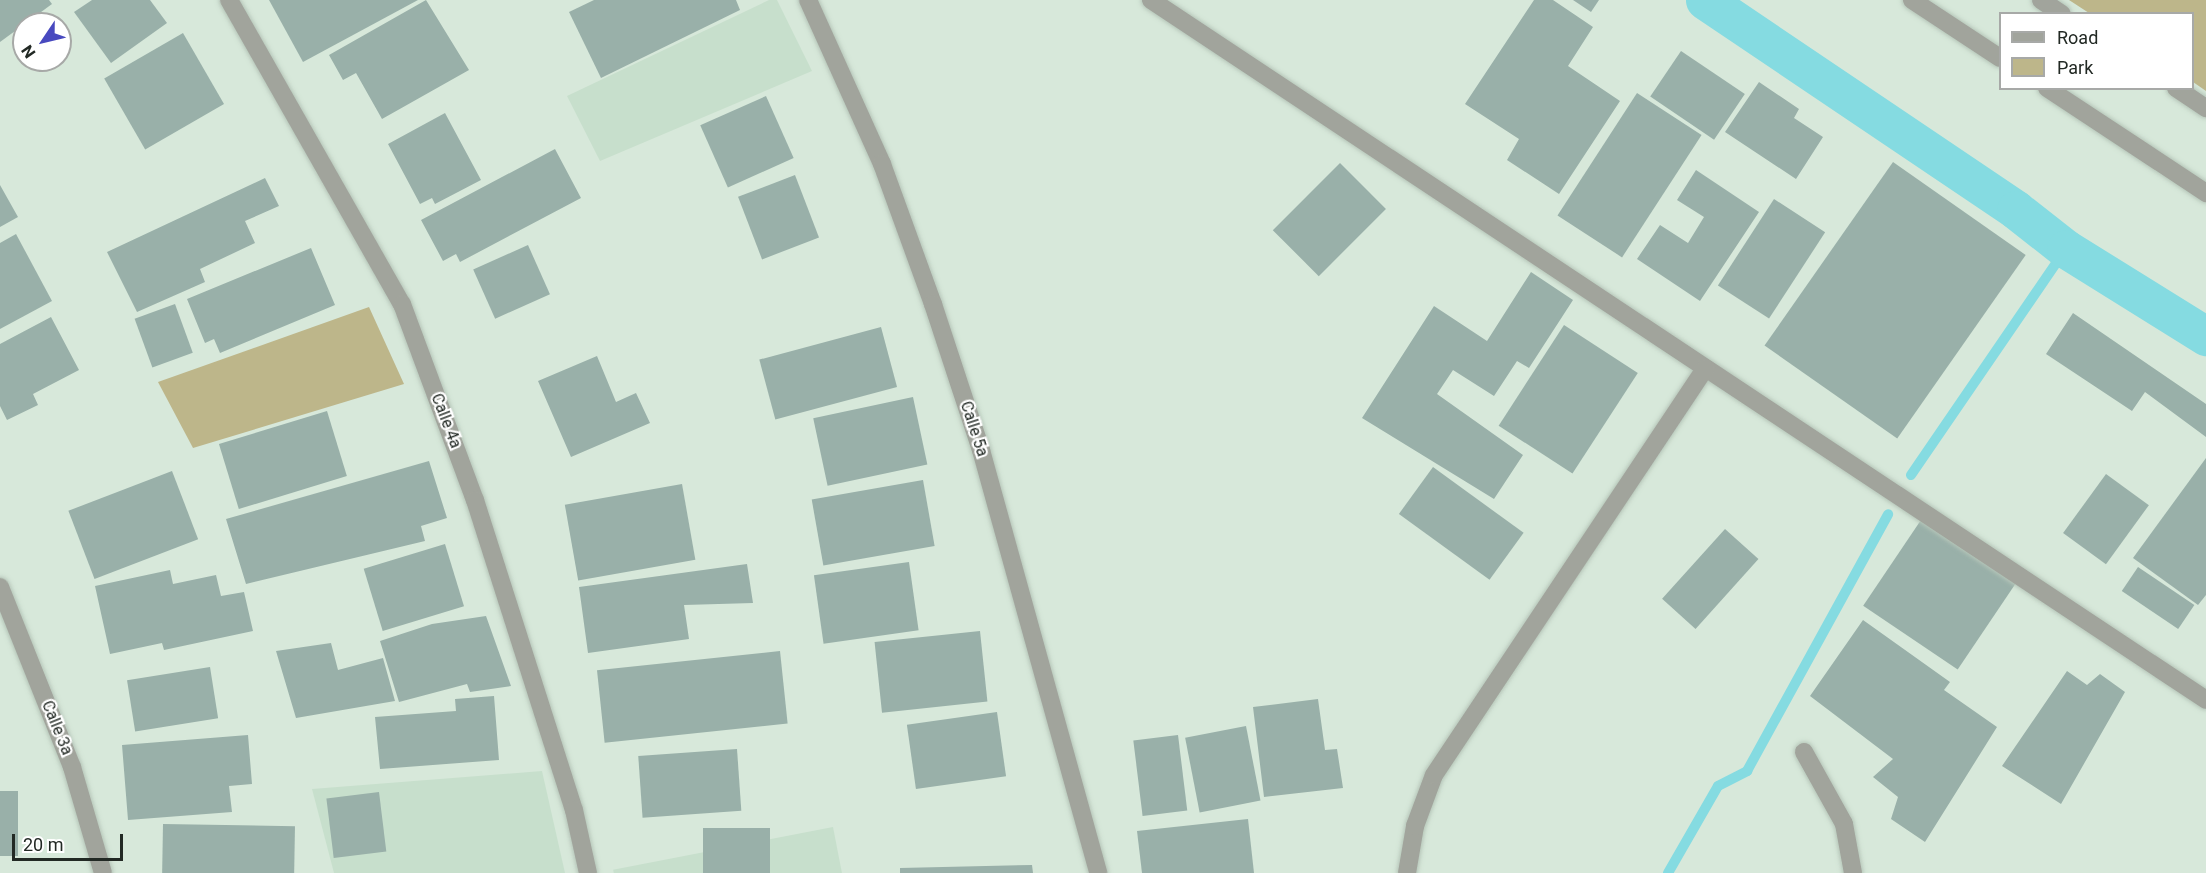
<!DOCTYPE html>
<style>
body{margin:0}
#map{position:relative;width:2206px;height:873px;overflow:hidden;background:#d7e8da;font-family:Roboto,sans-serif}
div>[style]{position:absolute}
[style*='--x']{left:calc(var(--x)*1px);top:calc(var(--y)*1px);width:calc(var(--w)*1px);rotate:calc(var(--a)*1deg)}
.built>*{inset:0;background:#c7dfcc;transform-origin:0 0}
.green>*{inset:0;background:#bdb68a}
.stream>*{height:10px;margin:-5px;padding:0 5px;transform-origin:5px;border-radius:5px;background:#85dbe1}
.canal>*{height:39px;margin:-19.5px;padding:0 19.5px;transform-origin:19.5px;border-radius:19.5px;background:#85dbe1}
.building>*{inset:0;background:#99b0a9;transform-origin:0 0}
.roads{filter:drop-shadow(0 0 2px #b6c6b9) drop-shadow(0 0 2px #b6c6b9)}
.minor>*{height:18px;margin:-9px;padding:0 9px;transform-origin:9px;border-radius:9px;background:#a1a49c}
span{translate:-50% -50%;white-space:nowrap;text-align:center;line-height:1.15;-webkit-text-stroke:4.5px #fff;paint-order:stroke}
.street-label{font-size:16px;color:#222924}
.legend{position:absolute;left:1999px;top:12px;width:195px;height:78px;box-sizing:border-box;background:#fff;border:2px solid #a7a9a7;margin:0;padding:8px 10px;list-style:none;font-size:18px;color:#222924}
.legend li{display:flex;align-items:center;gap:12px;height:30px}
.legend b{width:30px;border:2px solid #a7a9a7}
.north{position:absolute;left:12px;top:12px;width:60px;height:60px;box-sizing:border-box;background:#fff;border:2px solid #a7a9a7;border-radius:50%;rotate:235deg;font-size:16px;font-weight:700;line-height:24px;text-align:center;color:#222924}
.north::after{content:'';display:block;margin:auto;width:21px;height:27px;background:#4849bf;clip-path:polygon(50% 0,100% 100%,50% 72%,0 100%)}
.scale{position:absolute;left:12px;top:834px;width:111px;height:27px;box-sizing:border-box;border:3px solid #222924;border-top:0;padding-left:8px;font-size:18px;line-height:21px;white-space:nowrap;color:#222924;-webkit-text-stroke:4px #fff;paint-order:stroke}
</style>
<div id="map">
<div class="built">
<i style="clip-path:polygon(769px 0,777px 0,812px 71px,600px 161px,567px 96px)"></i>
<i style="clip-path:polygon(542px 771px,565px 873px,334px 873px,312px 789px)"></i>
<i style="left:833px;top:827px;width:47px;height:224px;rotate:79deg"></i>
</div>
<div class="green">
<i style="clip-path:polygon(2069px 0,2206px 0,2206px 91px,2193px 82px,2192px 14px,2089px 13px)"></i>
<i style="clip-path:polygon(369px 307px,404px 384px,193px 448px,158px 382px)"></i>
</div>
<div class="stream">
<i style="--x:1911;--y:475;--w:274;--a:-55.6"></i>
<i style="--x:1668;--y:873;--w:100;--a:-60.1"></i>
<i style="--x:1718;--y:786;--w:33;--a:-27"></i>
<i style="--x:1747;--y:771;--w:293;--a:-61.2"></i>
</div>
<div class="canal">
<i style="--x:1705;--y:0;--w:375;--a:34"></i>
<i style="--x:2016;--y:210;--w:63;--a:38"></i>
<i style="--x:2066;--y:249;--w:165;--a:31.9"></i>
</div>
<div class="building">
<i style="clip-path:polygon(0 0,49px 0,52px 4px,0 42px)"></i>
<i style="clip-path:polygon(92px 0,150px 0,167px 23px,111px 63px,74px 12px)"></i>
<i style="clip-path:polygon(269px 0,418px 0,303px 62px)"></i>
<i style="clip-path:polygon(426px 0,469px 70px,382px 119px,356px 73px,343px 80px,329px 55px)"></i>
<i style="clip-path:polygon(594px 0,736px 0,740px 10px,601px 78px,569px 12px)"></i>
<i style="clip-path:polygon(1534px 0,1553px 0,1593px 27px,1568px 66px,1620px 101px,1559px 194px,1507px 160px,1519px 139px,1465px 104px)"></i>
<i style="clip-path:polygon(1573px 0,1599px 0,1591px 12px)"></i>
<i style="left:183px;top:33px;width:82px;height:91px;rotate:60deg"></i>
<i style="left:1681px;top:51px;width:77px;height:55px;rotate:34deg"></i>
<i style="clip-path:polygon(1759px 82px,1799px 109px,1794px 118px,1823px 137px,1796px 179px,1725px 132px)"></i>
<i style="left:1637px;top:93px;width:77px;height:146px;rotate:33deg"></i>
<i style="left:766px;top:96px;width:68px;height:72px;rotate:66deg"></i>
<i style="clip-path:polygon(445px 113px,481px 180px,435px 204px,432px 198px,420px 204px,388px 144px)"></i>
<i style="clip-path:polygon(555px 149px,581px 198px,460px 262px,456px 254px,443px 261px,421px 220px)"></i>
<i style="left:1893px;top:162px;width:162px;height:224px;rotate:35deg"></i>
<i style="left:1340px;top:163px;width:65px;height:95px;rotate:45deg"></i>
<i style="clip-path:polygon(1696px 170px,1759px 212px,1700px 301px,1637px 259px,1660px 225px,1688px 243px,1704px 217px,1677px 200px)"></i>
<i style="left:795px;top:175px;width:67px;height:61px;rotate:69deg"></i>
<i style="clip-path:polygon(265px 178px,279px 206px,245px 221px,255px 243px,200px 269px,205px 282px,137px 312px,107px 252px)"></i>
<i style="clip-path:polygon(0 185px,18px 217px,0 227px)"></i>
<i style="left:1774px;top:199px;width:61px;height:103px;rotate:33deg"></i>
<i style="clip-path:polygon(16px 234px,52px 301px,0 329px,0 243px)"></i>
<i style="left:528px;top:245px;width:54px;height:60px;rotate:66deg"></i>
<i style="clip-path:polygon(311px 248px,335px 305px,220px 353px,214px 339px,205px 343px,187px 299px)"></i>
<i style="clip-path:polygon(1531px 272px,1573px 300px,1529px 368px,1517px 361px,1494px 396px,1453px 370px,1437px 394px,1523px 455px,1494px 499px,1362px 418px,1434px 306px,1487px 341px)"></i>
<i style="left:175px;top:304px;width:52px;height:43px;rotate:70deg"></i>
<i style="clip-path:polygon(2073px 313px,2206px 404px,2206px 437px,2145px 392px,2132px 411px,2046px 354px)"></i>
<i style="clip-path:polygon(51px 317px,79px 370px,33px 394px,38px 405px,7px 420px,0 406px,0 344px)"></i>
<i style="left:1564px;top:325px;width:88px;height:120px;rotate:33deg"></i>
<i style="left:881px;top:327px;width:62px;height:126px;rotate:75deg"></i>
<i style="clip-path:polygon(597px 356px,616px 402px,636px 393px,650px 423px,571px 457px,538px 381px)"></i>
<i style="left:913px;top:397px;width:69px;height:102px;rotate:78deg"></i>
<i style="left:327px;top:411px;width:68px;height:113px;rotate:73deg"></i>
<i style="clip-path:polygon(2206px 458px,2206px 595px,2198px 605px,2133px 558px)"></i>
<i style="clip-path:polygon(429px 461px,447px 518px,421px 526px,425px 541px,246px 584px,226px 519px)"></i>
<i style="left:1433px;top:467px;width:112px;height:58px;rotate:36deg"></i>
<i style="left:172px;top:471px;width:73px;height:111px;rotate:69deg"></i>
<i style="left:2106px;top:474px;width:53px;height:73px;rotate:36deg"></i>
<i style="left:923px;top:480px;width:67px;height:113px;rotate:80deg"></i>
<i style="left:682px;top:484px;width:77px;height:119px;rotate:80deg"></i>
<i style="left:1923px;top:517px;width:114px;height:107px;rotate:34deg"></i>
<i style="left:1725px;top:529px;width:45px;height:94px;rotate:42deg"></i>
<i style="left:445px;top:544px;width:65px;height:85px;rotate:73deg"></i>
<i style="left:909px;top:562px;width:69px;height:96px;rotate:82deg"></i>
<i style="clip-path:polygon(747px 564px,753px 603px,684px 605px,689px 639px,588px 653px,579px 587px)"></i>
<i style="left:2138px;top:567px;width:68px;height:29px;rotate:34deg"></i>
<i style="clip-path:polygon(170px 570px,173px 584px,216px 575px,221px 596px,244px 592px,253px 631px,164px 650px,162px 643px,110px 654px,95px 586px)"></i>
<i style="clip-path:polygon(486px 616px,511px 686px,470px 692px,467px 684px,399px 702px,380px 641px,432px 624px)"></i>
<i style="clip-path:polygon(1863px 620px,1950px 682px,1944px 690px,1997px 727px,1925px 842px,1891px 819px,1898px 797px,1873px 777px,1893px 759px,1810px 696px)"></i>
<i style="left:980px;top:631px;width:71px;height:106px;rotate:84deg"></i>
<i style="clip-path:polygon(331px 643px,338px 670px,383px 658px,395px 701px,296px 718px,276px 651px)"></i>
<i style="left:780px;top:651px;width:73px;height:184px;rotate:84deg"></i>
<i style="left:210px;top:667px;width:52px;height:84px;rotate:81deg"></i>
<i style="clip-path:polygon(2067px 671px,2087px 685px,2100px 674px,2125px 692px,2061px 804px,2002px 766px)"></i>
<i style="clip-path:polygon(494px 696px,499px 760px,380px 769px,375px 717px,456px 711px,455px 699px)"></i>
<i style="clip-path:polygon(1318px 699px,1325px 750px,1337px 749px,1343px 788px,1264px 797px,1253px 707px)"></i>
<i style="left:997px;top:712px;width:65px;height:91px;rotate:82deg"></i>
<i style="left:1246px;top:726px;width:76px;height:62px;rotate:79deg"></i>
<i style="clip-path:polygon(248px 735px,252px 784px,229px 786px,232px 812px,128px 820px,122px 745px)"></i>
<i style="left:1178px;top:735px;width:76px;height:45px;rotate:83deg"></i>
<i style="left:737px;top:749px;width:62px;height:99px;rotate:86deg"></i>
<i style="left:0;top:791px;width:18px;height:65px"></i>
<i style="left:379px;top:792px;width:60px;height:53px;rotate:83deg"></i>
<i style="clip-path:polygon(1248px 819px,1254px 873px,1142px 873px,1137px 831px)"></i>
<i style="left:163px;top:824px;width:132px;height:49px;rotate:1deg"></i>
<i style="left:703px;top:828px;width:67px;height:45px"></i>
<i style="clip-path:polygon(1032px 865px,1033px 873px,900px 873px,900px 868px)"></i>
</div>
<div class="roads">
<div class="minor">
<i style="--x:229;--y:0;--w:350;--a:60.4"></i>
<i style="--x:402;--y:304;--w:209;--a:69.6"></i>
<i style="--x:475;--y:500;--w:325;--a:72.3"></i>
<i style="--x:574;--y:810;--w:65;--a:77.5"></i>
<i style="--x:808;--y:0;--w:180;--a:65.7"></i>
<i style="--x:882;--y:164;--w:149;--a:70"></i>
<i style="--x:933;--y:304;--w:154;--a:71.8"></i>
<i style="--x:981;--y:450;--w:439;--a:74.5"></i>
<i style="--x:1151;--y:0;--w:1266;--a:33.56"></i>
<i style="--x:1912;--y:0;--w:105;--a:33.4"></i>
<i style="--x:2041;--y:0;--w:25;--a:34"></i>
<i style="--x:2047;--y:88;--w:191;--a:33.4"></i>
<i style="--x:2176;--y:88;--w:36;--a:34"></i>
<i style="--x:0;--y:587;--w:194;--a:68.2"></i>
<i style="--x:72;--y:767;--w:110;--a:73.7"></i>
<i style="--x:1804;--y:752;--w:82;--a:60.9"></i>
<i style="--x:1844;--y:824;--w:50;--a:79.6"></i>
<i style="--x:1407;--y:873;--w:48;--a:-80.3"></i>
<i style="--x:1415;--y:826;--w:54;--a:-69.6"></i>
<i style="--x:1434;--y:775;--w:489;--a:-56.3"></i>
</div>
</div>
<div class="street-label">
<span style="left:446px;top:421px;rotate:69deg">Calle 4a</span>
<span style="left:974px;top:429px;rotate:72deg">Calle 5a</span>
<span style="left:57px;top:728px;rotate:68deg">Calle 3a</span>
</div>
<ul class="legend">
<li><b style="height:8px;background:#a1a49c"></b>Road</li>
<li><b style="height:16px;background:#bdb68a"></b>Park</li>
</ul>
<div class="north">N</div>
<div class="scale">20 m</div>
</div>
